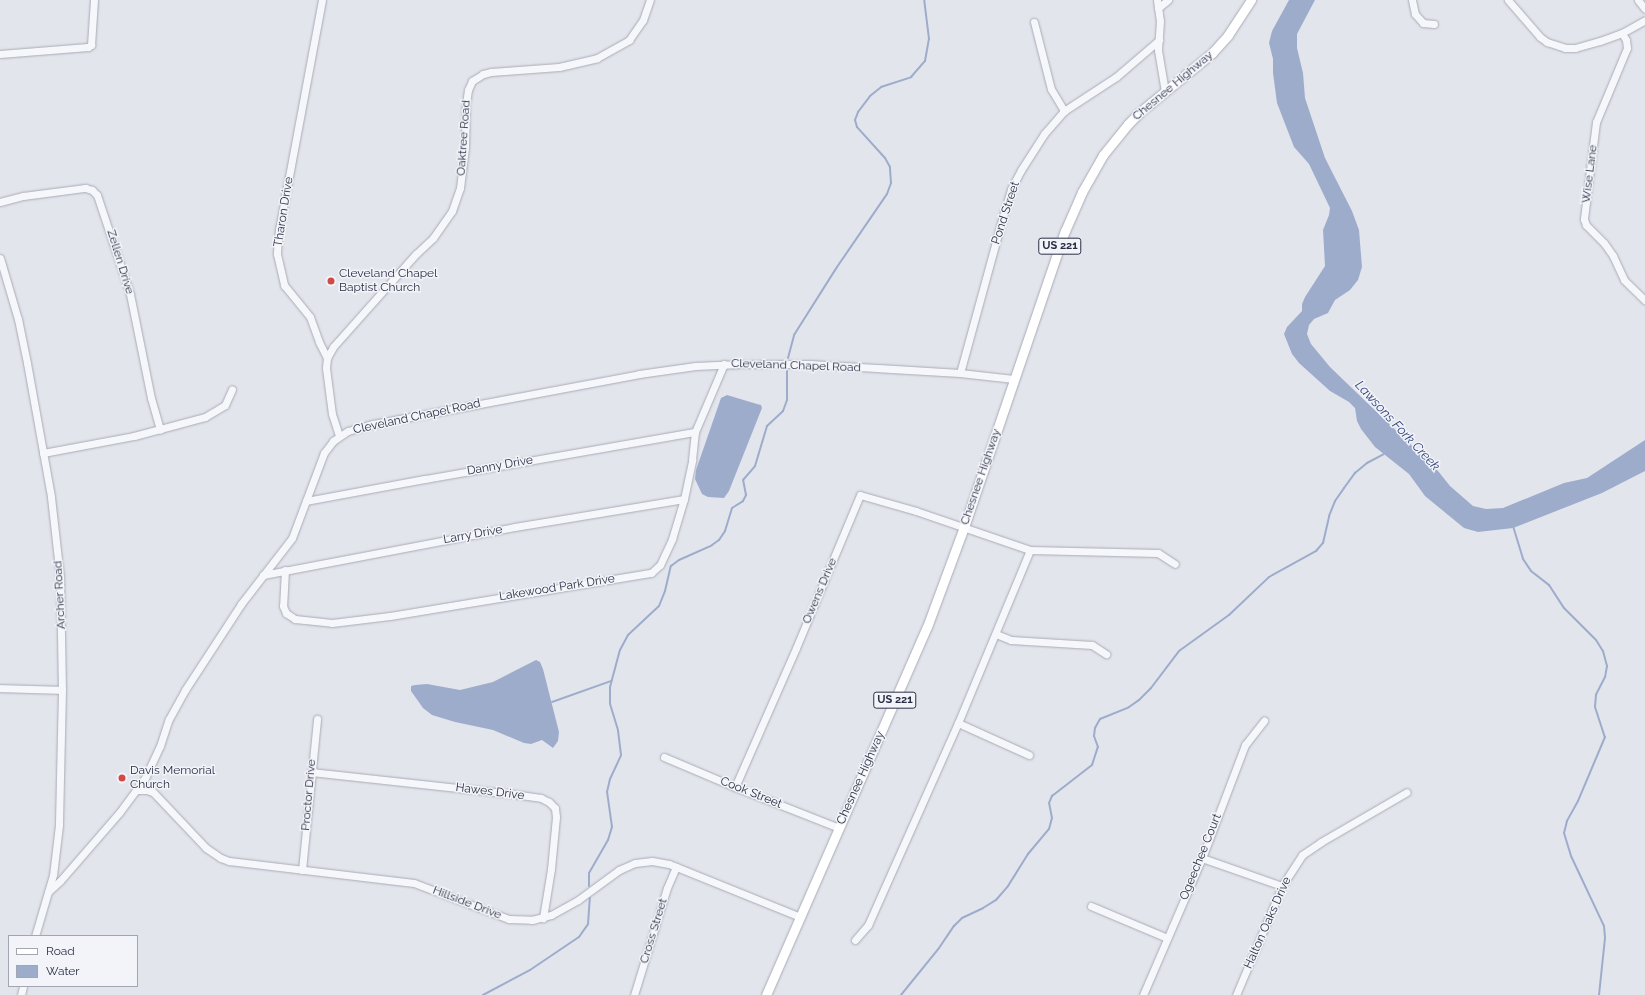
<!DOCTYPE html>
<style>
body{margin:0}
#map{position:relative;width:1645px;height:995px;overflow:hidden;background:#e3e5ec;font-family:Raleway,sans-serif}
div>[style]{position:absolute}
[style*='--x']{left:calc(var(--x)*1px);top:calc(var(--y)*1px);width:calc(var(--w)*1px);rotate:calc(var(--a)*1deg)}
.water>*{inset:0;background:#9eaccc}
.stream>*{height:2px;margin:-1px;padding:0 1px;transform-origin:1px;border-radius:1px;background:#9eaccc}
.roads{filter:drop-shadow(0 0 1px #a8abb6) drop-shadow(0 0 1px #a8abb6)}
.minor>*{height:7px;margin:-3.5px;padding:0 3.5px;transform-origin:3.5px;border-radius:3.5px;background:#f6f7fa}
.major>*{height:9px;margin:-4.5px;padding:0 4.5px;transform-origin:4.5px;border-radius:4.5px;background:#fff}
.dots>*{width:11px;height:11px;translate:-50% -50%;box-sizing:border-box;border:2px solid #f3f4f9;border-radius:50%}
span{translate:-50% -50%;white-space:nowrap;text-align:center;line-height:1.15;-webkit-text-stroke:3px #f3f4f9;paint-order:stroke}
.shield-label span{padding:1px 3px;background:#f3f4f9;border:1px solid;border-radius:3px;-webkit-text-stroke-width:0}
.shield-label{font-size:11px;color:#2a2f44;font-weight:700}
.street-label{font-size:12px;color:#2a2f44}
.poi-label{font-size:12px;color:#2a2f44}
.left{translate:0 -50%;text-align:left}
.water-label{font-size:13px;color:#33467a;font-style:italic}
.legend{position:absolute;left:8px;top:935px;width:130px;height:52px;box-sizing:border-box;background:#f3f4f9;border:1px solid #a3a5b1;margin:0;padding:5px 7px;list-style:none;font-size:12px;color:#2a2f44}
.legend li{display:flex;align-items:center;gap:8px;height:20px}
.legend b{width:20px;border:1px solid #a3a5b1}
</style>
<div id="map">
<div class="water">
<i style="clip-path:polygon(1289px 0,1315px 0,1297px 34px,1297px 48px,1303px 73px,1305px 98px,1325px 158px,1352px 211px,1359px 230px,1362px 267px,1358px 280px,1350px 290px,1335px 300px,1328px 313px,1314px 319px,1309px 325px,1307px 334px,1311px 344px,1330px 367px,1438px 471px,1450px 486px,1473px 506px,1486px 509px,1503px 508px,1564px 483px,1587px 478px,1645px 440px,1645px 471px,1602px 493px,1513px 528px,1478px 532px,1464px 528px,1425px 496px,1409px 474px,1375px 447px,1361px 429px,1357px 421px,1355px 408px,1349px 402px,1330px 391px,1299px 363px,1292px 354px,1284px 334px,1287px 327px,1302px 311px,1302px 304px,1305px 297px,1325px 266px,1323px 230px,1329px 215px,1330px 208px,1309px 164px,1294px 147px,1277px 103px,1273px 73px,1273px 59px,1269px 43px,1272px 31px)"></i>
<i style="clip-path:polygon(727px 395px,757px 404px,761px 405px,762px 408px,729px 491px,724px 498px,708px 497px,702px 494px,695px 479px,696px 470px,721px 398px)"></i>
<i style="clip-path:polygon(536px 660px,540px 662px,543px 669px,559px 732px,558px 741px,553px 748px,542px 740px,531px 744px,524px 743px,493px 730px,455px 722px,432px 715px,423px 708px,411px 691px,411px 686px,415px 685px,427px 684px,460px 690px,493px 682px)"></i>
</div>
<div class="stream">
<i style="--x:788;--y:358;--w:24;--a:-75"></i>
<i style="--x:794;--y:335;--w:80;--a:-57.7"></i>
<i style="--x:837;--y:267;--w:88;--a:-55.6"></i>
<i style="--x:887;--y:194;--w:12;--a:-70"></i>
<i style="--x:891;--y:183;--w:16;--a:-94"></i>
<i style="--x:890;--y:167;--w:10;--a:-119"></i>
<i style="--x:885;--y:158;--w:42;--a:-132.1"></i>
<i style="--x:857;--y:127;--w:7;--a:-106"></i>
<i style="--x:855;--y:120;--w:9;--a:-69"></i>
<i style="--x:858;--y:112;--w:20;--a:-53"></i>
<i style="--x:870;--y:96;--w:14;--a:-39"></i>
<i style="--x:881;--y:87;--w:32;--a:-18"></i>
<i style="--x:911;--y:77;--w:21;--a:-49"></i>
<i style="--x:925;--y:61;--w:22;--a:-80"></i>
<i style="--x:929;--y:39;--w:39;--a:-97"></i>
<i style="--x:1513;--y:526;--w:34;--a:73"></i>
<i style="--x:1523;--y:559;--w:14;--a:56"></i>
<i style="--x:1531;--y:571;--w:23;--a:38"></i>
<i style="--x:1549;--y:585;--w:27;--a:57"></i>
<i style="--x:1564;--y:608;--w:45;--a:45"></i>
<i style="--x:1596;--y:640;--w:13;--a:58"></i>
<i style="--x:1603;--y:651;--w:16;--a:75"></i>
<i style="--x:1607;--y:666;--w:11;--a:100"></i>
<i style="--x:1605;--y:677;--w:20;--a:117"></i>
<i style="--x:1596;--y:695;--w:12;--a:95"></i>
<i style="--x:1595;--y:707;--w:32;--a:72"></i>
<i style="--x:1605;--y:737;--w:69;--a:112.9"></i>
<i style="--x:1578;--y:801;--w:23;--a:119"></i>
<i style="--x:1567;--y:821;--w:12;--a:104"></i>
<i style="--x:1564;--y:833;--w:24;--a:73"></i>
<i style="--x:1571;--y:856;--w:77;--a:64.8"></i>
<i style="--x:1604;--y:926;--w:12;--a:85"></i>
<i style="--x:1605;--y:938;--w:57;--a:96"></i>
<i style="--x:552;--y:702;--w:63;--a:-19.6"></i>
<i style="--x:589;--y:886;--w:13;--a:-90"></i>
<i style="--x:589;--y:873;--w:38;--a:-60"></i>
<i style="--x:608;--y:840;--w:14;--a:-73"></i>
<i style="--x:612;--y:827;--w:35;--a:-98"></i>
<i style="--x:607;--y:792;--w:13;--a:-77"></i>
<i style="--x:610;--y:779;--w:26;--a:-65"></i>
<i style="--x:621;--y:755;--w:25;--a:-97"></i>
<i style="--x:618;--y:730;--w:28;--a:-107"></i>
<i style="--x:610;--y:703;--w:16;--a:-90"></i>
<i style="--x:610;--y:687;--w:38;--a:-75"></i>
<i style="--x:620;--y:650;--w:17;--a:-62"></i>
<i style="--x:628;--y:635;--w:42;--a:-43.1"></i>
<i style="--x:659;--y:606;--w:16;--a:-68"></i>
<i style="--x:665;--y:591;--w:26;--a:-77"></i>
<i style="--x:671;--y:566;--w:10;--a:-37"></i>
<i style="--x:679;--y:560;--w:36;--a:-24"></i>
<i style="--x:712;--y:545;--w:9;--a:-36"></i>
<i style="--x:719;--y:540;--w:11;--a:-56"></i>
<i style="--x:725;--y:531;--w:24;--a:-73"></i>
<i style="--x:732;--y:508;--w:13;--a:-32"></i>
<i style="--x:743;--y:501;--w:7;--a:-63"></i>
<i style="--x:746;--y:495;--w:15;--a:-101"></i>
<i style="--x:743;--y:480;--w:18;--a:-49"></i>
<i style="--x:755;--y:466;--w:42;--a:-73.3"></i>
<i style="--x:767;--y:426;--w:22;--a:-43"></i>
<i style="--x:783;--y:411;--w:12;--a:-70"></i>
<i style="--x:787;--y:400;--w:31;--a:-90"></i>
<i style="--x:483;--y:995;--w:53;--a:-28"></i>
<i style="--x:530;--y:970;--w:59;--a:-34"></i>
<i style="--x:579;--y:937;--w:16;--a:-55"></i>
<i style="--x:588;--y:924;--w:26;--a:-86"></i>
<i style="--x:901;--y:995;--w:60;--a:-51"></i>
<i style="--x:939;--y:948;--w:27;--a:-56"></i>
<i style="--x:954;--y:926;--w:11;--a:-45"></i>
<i style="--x:962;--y:918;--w:23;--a:-25"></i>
<i style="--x:983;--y:908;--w:15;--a:-32"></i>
<i style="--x:996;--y:900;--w:18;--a:-49"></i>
<i style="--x:1008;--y:886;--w:38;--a:-58"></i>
<i style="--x:1028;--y:854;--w:33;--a:-50"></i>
<i style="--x:1049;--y:829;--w:11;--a:-75"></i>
<i style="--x:1052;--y:818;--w:15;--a:-101"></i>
<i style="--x:1049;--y:803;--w:8;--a:-67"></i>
<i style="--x:1052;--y:796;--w:51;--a:-37.8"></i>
<i style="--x:1092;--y:765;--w:19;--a:-72"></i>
<i style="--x:1098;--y:747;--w:12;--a:-110"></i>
<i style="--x:1094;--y:736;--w:8;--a:-83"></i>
<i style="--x:1095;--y:728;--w:10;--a:-61"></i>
<i style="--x:1100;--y:719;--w:31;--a:-22"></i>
<i style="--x:1129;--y:707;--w:12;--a:-35"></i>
<i style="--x:1139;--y:700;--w:17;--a:-45"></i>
<i style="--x:1151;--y:688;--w:46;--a:-52.9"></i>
<i style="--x:1179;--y:651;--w:62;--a:-35.8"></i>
<i style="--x:1229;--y:615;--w:55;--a:-43.5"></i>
<i style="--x:1269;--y:577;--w:54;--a:-29"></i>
<i style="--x:1316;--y:551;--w:11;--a:-49"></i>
<i style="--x:1323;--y:543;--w:28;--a:-77"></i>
<i style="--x:1329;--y:516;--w:16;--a:-68"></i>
<i style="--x:1335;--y:501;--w:16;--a:-55"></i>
<i style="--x:1344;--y:488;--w:19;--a:-54"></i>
<i style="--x:1355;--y:473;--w:16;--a:-40"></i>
<i style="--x:1367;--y:463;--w:19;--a:-28"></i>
</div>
<div class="roads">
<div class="minor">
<i style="--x:322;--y:0;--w:233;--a:100.6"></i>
<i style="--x:279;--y:229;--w:25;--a:95"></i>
<i style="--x:277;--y:254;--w:32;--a:77"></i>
<i style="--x:284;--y:285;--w:41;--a:50.9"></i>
<i style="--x:310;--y:317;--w:27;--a:70"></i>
<i style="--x:319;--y:342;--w:18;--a:63"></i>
<i style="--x:327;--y:358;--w:10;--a:96"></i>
<i style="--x:326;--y:368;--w:46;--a:82.6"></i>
<i style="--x:332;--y:414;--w:23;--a:72"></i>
<i style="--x:1157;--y:0;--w:21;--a:82"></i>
<i style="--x:1160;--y:21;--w:29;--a:94"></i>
<i style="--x:1158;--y:50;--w:43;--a:80.5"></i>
<i style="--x:1412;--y:0;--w:14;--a:78"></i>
<i style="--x:1415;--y:14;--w:12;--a:48"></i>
<i style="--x:1423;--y:23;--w:11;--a:5"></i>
<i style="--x:1508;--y:0;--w:49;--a:49.1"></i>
<i style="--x:1540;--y:37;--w:9;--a:36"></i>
<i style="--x:1547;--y:42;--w:19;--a:18"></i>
<i style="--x:1565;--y:48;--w:10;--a:0"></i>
<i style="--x:1575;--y:48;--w:26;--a:-16"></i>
<i style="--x:1600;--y:41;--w:23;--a:-20"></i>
<i style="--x:1622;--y:33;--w:26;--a:-29"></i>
<i style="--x:1638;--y:0;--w:11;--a:52"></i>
<i style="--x:1158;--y:8;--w:13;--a:-39"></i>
<i style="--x:1034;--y:22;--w:69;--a:75.8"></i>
<i style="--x:1051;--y:89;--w:26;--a:59"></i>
<i style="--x:1622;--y:33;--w:8;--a:60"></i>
<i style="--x:1626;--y:40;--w:8;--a:83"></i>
<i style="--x:1627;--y:48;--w:80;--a:112.7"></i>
<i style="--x:1596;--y:122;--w:98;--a:97.1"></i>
<i style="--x:1584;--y:219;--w:6;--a:72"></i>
<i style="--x:1586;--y:225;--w:25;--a:45"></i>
<i style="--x:1604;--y:243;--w:16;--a:55"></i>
<i style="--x:1613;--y:256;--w:26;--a:65"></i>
<i style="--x:1624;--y:280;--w:29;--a:44"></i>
<i style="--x:0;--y:54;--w:88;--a:-4.5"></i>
<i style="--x:88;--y:47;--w:4;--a:-34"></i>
<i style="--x:91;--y:45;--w:45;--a:-86.2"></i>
<i style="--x:0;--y:202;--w:24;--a:-15"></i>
<i style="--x:23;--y:196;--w:63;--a:-7.4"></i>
<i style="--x:85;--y:188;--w:7;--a:16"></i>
<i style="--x:92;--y:190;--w:7;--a:45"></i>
<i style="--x:97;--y:195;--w:104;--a:71.6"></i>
<i style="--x:130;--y:294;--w:106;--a:78.6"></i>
<i style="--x:151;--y:398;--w:33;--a:74"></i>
<i style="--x:0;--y:258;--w:64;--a:73.6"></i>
<i style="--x:18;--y:319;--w:45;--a:78.4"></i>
<i style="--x:27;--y:363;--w:136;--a:79.8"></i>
<i style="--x:51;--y:497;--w:81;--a:83.6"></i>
<i style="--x:60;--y:577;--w:113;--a:89"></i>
<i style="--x:62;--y:690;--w:135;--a:91.3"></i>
<i style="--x:59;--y:825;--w:50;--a:96.8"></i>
<i style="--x:53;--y:875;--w:64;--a:106.4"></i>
<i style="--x:327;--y:358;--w:13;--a:-61"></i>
<i style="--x:333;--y:347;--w:125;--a:-48.3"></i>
<i style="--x:416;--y:254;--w:23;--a:-43"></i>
<i style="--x:433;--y:238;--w:33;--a:-55"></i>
<i style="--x:452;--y:211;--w:24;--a:-71"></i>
<i style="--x:460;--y:188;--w:41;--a:-83"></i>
<i style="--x:465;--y:147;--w:43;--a:-88.7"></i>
<i style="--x:466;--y:104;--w:14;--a:-82"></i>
<i style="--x:468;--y:90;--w:10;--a:-66"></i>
<i style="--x:472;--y:81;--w:13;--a:-32"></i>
<i style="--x:483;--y:74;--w:8;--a:-14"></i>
<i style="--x:491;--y:72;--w:68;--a:-4.2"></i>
<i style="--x:559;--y:67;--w:39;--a:-13"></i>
<i style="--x:597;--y:58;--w:37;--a:-29"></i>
<i style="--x:629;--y:40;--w:24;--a:-55"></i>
<i style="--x:643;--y:20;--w:21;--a:-71"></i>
<i style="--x:960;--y:373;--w:170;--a:-74.7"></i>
<i style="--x:1005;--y:209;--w:21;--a:-73"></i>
<i style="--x:1011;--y:189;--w:21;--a:-62"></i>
<i style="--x:1021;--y:170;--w:43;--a:-57.4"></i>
<i style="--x:1044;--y:134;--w:30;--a:-49"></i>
<i style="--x:1064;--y:111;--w:62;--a:-33.2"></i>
<i style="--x:1116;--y:77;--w:57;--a:-40.7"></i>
<i style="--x:43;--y:453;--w:93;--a:-10.6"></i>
<i style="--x:134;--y:436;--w:73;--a:-15"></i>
<i style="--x:205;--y:417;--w:23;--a:-31"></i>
<i style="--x:225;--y:405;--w:17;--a:-66"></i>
<i style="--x:306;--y:501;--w:121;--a:-10.5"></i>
<i style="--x:425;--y:479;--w:274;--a:-9.9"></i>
<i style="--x:285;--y:570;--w:36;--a:93"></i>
<i style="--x:283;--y:606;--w:8;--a:67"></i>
<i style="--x:286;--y:613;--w:11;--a:34"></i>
<i style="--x:295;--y:619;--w:37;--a:6"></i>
<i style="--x:332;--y:623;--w:58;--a:-6.9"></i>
<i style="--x:390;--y:616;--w:265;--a:-9.4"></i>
<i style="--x:651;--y:573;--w:12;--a:-42"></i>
<i style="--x:660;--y:565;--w:29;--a:-65"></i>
<i style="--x:672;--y:539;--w:42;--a:-73.3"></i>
<i style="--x:684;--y:499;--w:40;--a:-78"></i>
<i style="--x:692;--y:460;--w:28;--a:-84"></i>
<i style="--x:695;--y:432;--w:74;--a:-66.9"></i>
<i style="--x:263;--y:575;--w:257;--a:-10.8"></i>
<i style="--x:515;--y:527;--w:171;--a:-9.4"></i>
<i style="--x:996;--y:634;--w:16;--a:22"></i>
<i style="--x:1011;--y:640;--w:81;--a:3.5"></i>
<i style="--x:1092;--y:645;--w:17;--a:33"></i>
<i style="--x:0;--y:688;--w:62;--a:1.8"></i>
<i style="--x:958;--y:723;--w:78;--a:24.3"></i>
<i style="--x:664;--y:757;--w:77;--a:22.9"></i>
<i style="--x:735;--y:787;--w:112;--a:21.5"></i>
<i style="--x:311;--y:772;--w:203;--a:6.2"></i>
<i style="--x:513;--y:794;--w:28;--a:8"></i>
<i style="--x:541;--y:798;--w:9;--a:27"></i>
<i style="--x:549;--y:802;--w:8;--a:45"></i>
<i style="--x:555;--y:808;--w:9;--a:84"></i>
<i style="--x:556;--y:817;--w:52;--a:95.5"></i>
<i style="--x:551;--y:869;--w:50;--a:99.3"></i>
<i style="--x:735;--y:787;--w:152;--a:-66.3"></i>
<i style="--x:796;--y:648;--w:166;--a:-67.3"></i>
<i style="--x:860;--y:495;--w:58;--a:15.9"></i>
<i style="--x:916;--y:511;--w:120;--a:18.9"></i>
<i style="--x:1030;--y:550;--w:128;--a:1.3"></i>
<i style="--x:1158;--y:553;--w:20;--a:33"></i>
<i style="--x:137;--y:790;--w:9;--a:0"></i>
<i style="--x:146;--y:790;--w:7;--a:16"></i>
<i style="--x:153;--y:792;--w:77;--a:46.6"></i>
<i style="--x:206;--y:848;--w:18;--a:34"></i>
<i style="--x:221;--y:858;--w:9;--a:21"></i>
<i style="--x:229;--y:861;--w:186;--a:6.8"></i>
<i style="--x:414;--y:883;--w:102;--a:20.8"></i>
<i style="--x:509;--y:919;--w:23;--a:2"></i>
<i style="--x:532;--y:920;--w:20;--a:-15"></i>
<i style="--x:551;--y:915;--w:31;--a:-29"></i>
<i style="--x:578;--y:900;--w:51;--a:-36.2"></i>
<i style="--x:619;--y:870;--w:17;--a:-24"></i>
<i style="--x:635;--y:863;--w:17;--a:-7"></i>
<i style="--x:652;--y:861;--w:17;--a:10"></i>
<i style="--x:669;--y:864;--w:141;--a:22"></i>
<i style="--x:1202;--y:858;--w:85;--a:19.3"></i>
<i style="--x:302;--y:870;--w:152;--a:-84.3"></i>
<i style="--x:48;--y:892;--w:16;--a:-43"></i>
<i style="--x:60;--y:881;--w:90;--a:-49.1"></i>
<i style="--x:119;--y:813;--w:44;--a:-53.4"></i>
<i style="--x:145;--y:778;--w:35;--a:-65"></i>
<i style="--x:160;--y:746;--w:28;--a:-72"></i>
<i style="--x:169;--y:719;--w:33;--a:-61"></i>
<i style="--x:185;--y:690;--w:103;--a:-56.9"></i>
<i style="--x:241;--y:604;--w:83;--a:-52.3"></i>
<i style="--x:292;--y:538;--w:91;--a:-69.4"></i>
<i style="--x:324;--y:453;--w:15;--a:-53"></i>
<i style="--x:333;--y:441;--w:18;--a:-34"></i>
<i style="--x:348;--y:431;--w:26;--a:-16"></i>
<i style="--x:373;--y:424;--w:271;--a:-10.6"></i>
<i style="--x:639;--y:374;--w:57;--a:-8.1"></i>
<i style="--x:695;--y:366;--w:46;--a:-2.5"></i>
<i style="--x:741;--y:364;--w:68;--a:0"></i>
<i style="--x:809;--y:364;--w:151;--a:3.4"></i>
<i style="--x:960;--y:373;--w:54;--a:6.3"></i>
<i style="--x:1091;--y:906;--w:82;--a:22.8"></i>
<i style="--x:855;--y:940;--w:20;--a:-49"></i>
<i style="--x:868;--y:925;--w:221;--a:-66"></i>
<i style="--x:958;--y:723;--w:187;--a:-67.4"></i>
<i style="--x:21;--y:995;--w:9;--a:-77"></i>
<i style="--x:634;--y:995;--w:112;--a:-72.9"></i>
<i style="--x:667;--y:888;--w:23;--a:-67"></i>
<i style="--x:1143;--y:995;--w:149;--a:-66.7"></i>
<i style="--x:1202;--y:858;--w:121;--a:-69.2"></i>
<i style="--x:1245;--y:745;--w:31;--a:-52"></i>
<i style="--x:1236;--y:995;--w:118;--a:-67.1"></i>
<i style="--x:1282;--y:886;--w:37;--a:-57"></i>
<i style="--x:1302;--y:855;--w:23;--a:-34"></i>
<i style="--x:1321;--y:842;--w:99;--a:-30.2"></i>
</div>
<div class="major">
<i style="--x:766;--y:995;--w:402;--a:-66.4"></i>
<i style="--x:927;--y:627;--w:107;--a:-69.7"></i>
<i style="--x:964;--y:527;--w:313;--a:-71.2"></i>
<i style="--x:1065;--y:231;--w:43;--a:-66.4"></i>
<i style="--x:1082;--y:192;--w:43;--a:-60.4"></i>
<i style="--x:1103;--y:155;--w:40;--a:-51"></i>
<i style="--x:1128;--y:124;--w:17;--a:-45"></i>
<i style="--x:1140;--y:112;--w:93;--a:-39.3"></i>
<i style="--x:1212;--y:53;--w:24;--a:-48"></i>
<i style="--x:1228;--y:35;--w:42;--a:-56.7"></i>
</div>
</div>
<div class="dots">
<i style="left:331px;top:281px;background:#d24a47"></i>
<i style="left:122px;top:778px;background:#d24a47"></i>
</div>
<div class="shield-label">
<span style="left:1060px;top:246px">US 221</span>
<span style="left:895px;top:700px">US 221</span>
</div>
<div class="street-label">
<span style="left:1173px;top:86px;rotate:-40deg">Chesnee Highway</span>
<span style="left:464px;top:138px;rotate:-86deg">Oaktree Road</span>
<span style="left:1590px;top:174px;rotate:-83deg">Wise Lane</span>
<span style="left:284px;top:212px;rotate:-81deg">Tharon Drive</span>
<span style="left:1006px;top:213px;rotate:-72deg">Pond Street</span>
<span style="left:120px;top:262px;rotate:73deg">Zellen Drive</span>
<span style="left:796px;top:366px;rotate:2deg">Cleveland Chapel Road</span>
<span style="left:417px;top:417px;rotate:-12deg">Cleveland Chapel Road</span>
<span style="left:500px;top:466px;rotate:-10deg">Danny Drive</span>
<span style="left:981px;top:477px;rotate:-71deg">Chesnee Highway</span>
<span style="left:473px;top:535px;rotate:-10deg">Larry Drive</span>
<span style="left:557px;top:588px;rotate:-9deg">Lakewood Park Drive</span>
<span style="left:820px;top:591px;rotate:-67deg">Owens Drive</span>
<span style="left:60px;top:595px;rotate:-93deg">Archer Road</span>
<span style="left:861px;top:778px;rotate:-66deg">Chesnee Highway</span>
<span style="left:490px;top:792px;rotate:7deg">Hawes Drive</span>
<span style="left:751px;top:793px;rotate:22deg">Cook Street</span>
<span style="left:309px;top:795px;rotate:-85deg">Proctor Drive</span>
<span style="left:1201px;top:857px;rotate:-68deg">Ogeechee Court</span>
<span style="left:467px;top:903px;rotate:21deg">Hillside Drive</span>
<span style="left:1268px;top:923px;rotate:-66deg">Halton Oaks Drive</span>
<span style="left:654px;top:931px;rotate:-73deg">Cross Street</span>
</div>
<div class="poi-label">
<span class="left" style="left:339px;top:281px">Cleveland Chapel<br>Baptist Church</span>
<span class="left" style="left:130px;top:778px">Davis Memorial<br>Church</span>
</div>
<div class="water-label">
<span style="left:1397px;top:426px;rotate:47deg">Lawsons Fork Creek</span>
</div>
<ul class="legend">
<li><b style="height:5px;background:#fff"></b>Road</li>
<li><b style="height:11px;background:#9eaccc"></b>Water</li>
</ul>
</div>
